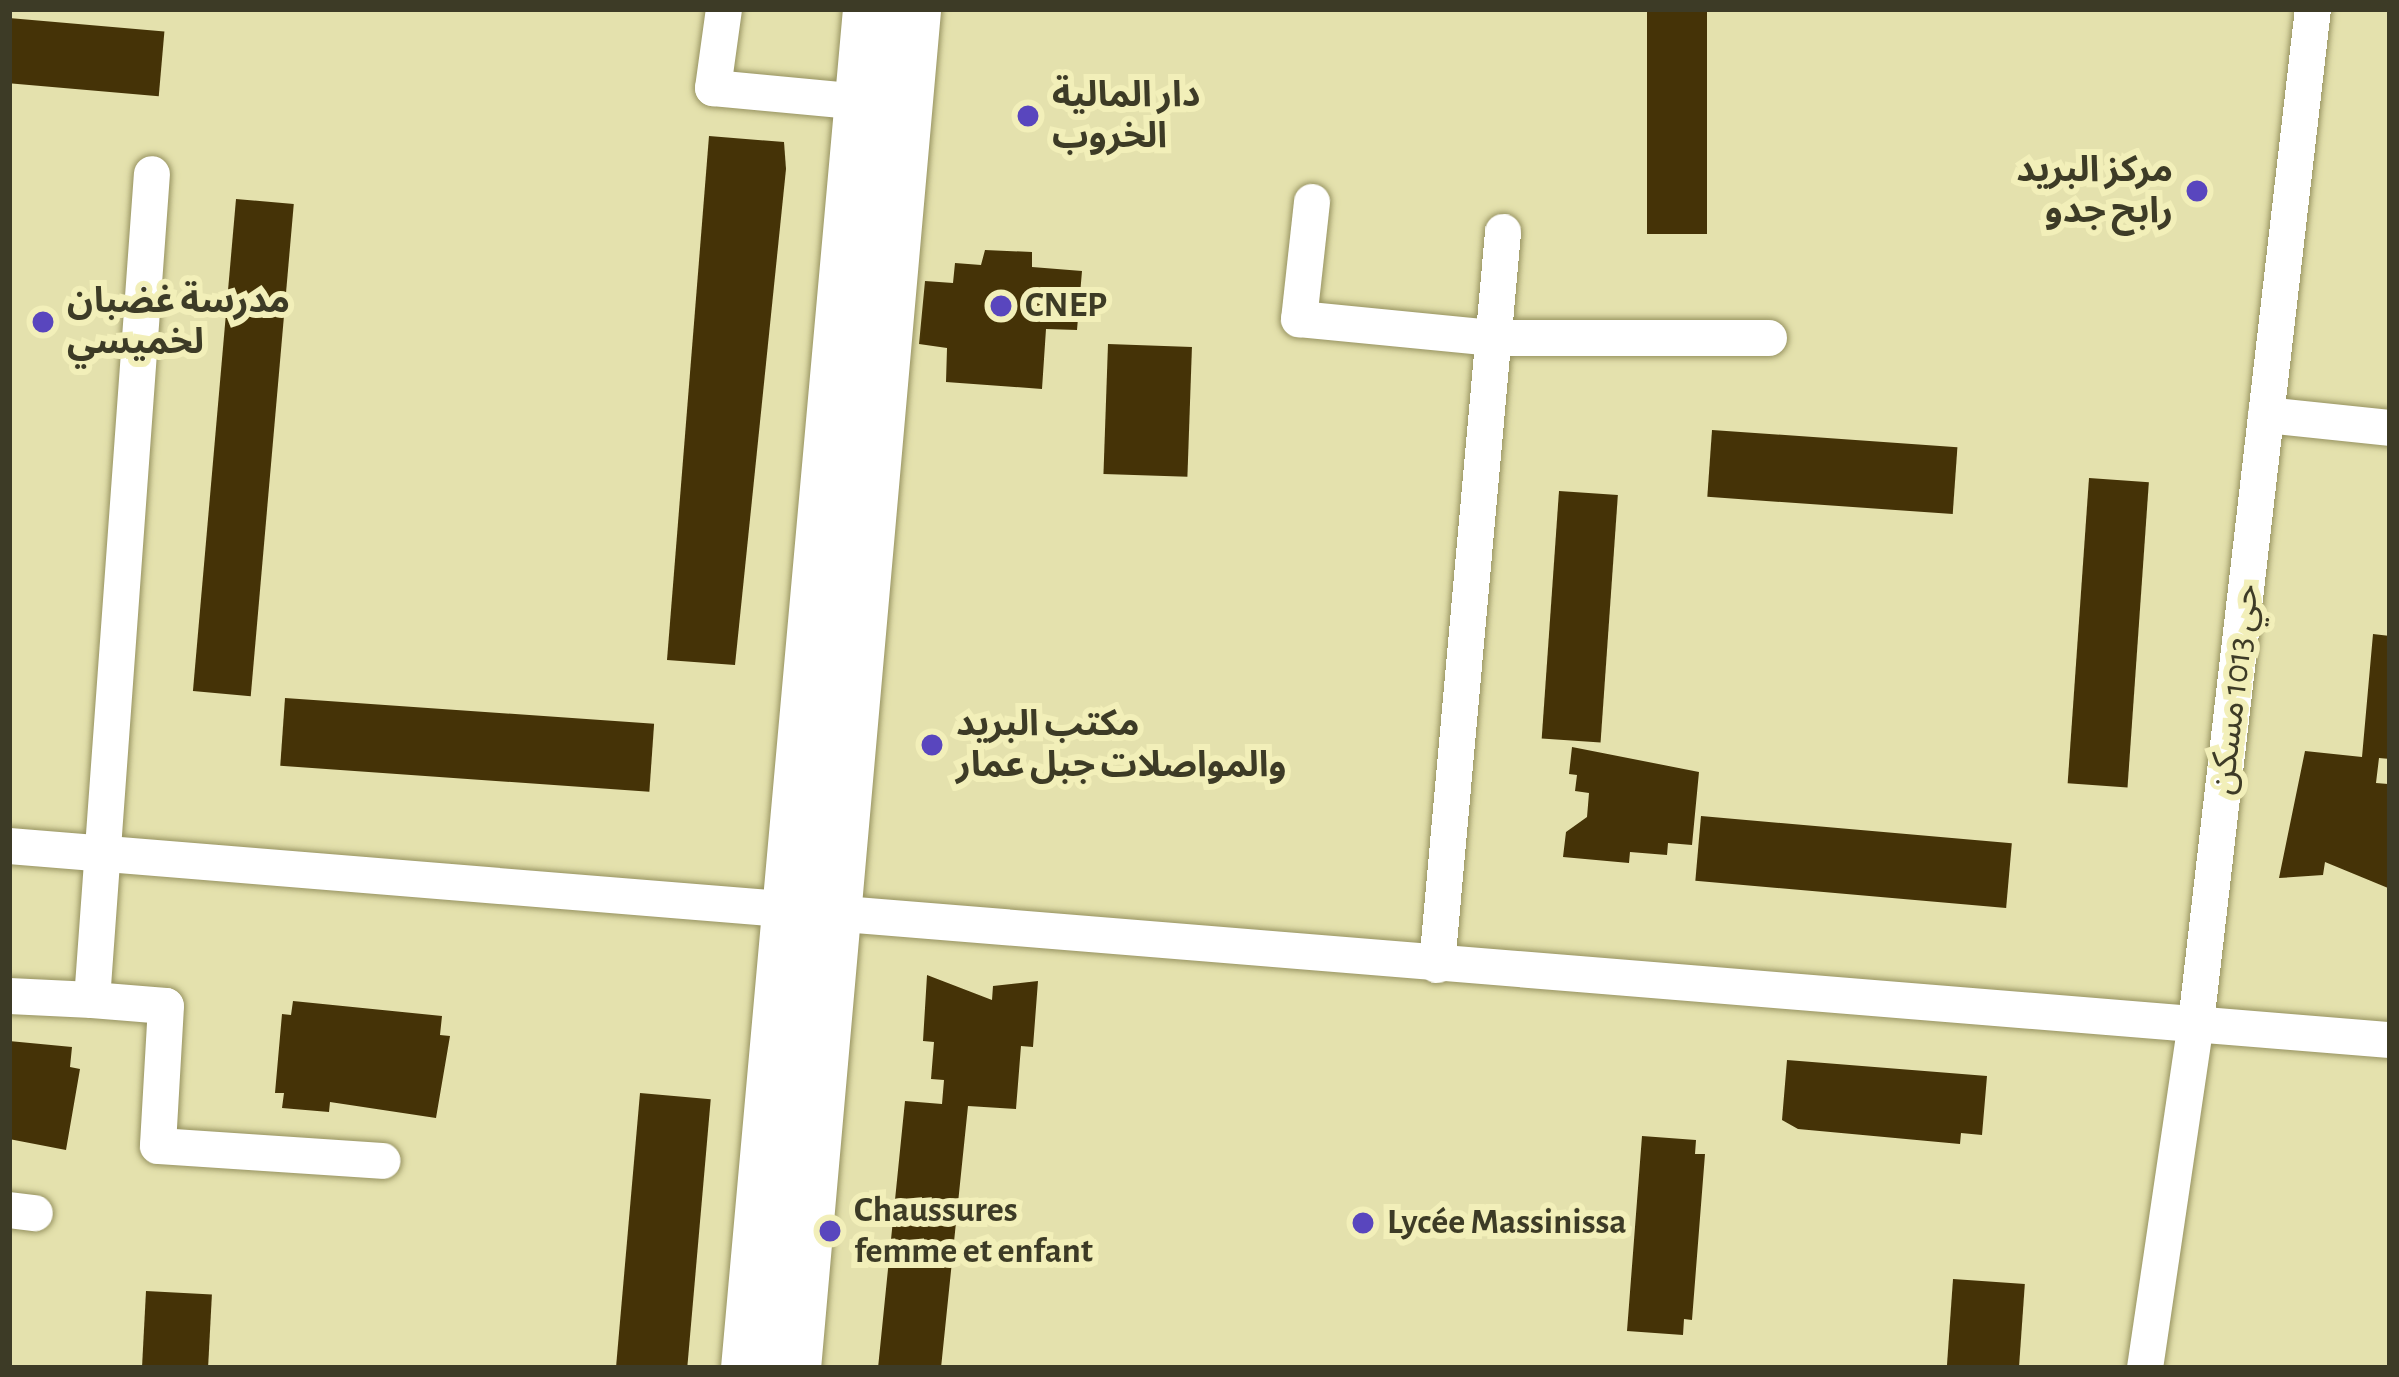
<!DOCTYPE html>
<meta charset="utf-8">
<style>
body{margin:0}
#map{position:relative;width:2399px;height:1377px;overflow:hidden;background:#e4e1ad;font-family:"Alegreya Sans","Noto Sans Arabic",sans-serif}
div>[style]{position:absolute}
[style*='--x']{left:calc(var(--x)*1px);top:calc(var(--y)*1px);width:calc(var(--w)*1px);rotate:calc(var(--a)*1deg)}
.building>*{inset:0;background:#453307;transform-origin:0 0}
.roads{filter:drop-shadow(0 0 3px #969260) drop-shadow(0 0 3px #969260)}
.street>*{height:36px;margin:-18px;padding:0 18px;transform-origin:18px;border-radius:18px;background:#fff}
.secondary>*{height:51px;margin:-25.5px;padding:0 25.5px;transform-origin:25.5px;border-radius:25.5px;background:#fff}
.dots>*{width:33px;height:33px;translate:-50% -50%;box-sizing:border-box;border:6px solid #f2efb9;border-radius:50%}
span{translate:-50% -50%;white-space:nowrap;text-align:center;line-height:1.15;-webkit-text-stroke:12px #f2efb9;paint-order:stroke}
.poi-label{font-size:36px;color:#3d3b26;font-weight:700}
.left{translate:0 -50%;text-align:left}
.right{translate:-100% -50%;text-align:right}
.street-label{font-size:36px;color:#3d3b26}
.frame{position:absolute;inset:0;border:12px solid #3d3b26;pointer-events:none}
</style>
<div id="map">
<div class="building">
<i style="left:1647px;top:9px;width:60px;height:225px"></i>
<i style="left:9px;top:18px;width:156px;height:65px;rotate:5deg"></i>
<i style="clip-path:polygon(709px 136px,784px 142px,786px 169px,735px 665px,667px 660px)"></i>
<i style="left:236px;top:199px;width:58px;height:494px;rotate:5deg"></i>
<i style="clip-path:polygon(985px 250px,1032px 252px,1032px 267px,1082px 271px,1077px 330px,1046px 329px,1042px 389px,946px 382px,947px 348px,919px 344px,925px 281px,953px 283px,955px 263px,981px 265px)"></i>
<i style="left:1108px;top:344px;width:84px;height:130px;rotate:2deg"></i>
<i style="left:1712px;top:430px;width:246px;height:67px;rotate:4deg"></i>
<i style="left:2089px;top:478px;width:60px;height:306px;rotate:4deg"></i>
<i style="left:1559px;top:491px;width:59px;height:248px;rotate:4deg"></i>
<i style="clip-path:polygon(2373px 634px,2390px 636px,2390px 759px,2379px 758px,2376px 783px,2388px 784px,2388px 888px,2325px 862px,2323px 875px,2279px 878px,2305px 751px,2362px 757px)"></i>
<i style="left:285px;top:698px;width:370px;height:68px;rotate:4deg"></i>
<i style="clip-path:polygon(1572px 747px,1699px 772px,1692px 845px,1668px 843px,1667px 855px,1630px 852px,1629px 863px,1563px 857px,1566px 832px,1587px 817px,1589px 793px,1575px 791px,1577px 775px,1569px 774px)"></i>
<i style="left:1701px;top:816px;width:312px;height:65px;rotate:5deg"></i>
<i style="clip-path:polygon(927px 975px,992px 1000px,993px 986px,1038px 981px,1033px 1047px,1021px 1046px,1016px 1109px,968px 1106px,941px 1368px,878px 1368px,905px 1101px,942px 1104px,944px 1080px,931px 1079px,934px 1042px,923px 1041px)"></i>
<i style="clip-path:polygon(293px 1001px,442px 1016px,440px 1035px,450px 1036px,436px 1118px,330px 1102px,329px 1112px,282px 1108px,284px 1093px,275px 1093px,282px 1014px,291px 1015px)"></i>
<i style="clip-path:polygon(9px 1041px,72px 1047px,70px 1067px,80px 1069px,66px 1150px,9px 1139px)"></i>
<i style="clip-path:polygon(1787px 1060px,1987px 1076px,1982px 1135px,1961px 1133px,1960px 1144px,1798px 1129px,1782px 1120px)"></i>
<i style="left:640px;top:1093px;width:71px;height:276px;rotate:5deg"></i>
<i style="clip-path:polygon(1642px 1136px,1696px 1140px,1695px 1154px,1705px 1154px,1692px 1320px,1684px 1319px,1683px 1335px,1627px 1331px)"></i>
<i style="left:1953px;top:1279px;width:72px;height:89px;rotate:4deg"></i>
<i style="left:146px;top:1291px;width:66px;height:77px;rotate:3deg"></i>
</div>
<div class="roads">
<div class="street">
<i style="--x:724;--y:9;--w:80;--a:97.9"></i>
<i style="--x:713;--y:88;--w:148;--a:5.4"></i>
<i style="--x:1312;--y:202;--w:118;--a:96.3"></i>
<i style="--x:1299;--y:319;--w:196;--a:5.6"></i>
<i style="--x:1494;--y:338;--w:275;--a:0"></i>
<i style="--x:2266;--y:415;--w:125;--a:6"></i>
<i style="--x:9;--y:846;--w:2389;--a:4.66"></i>
<i style="--x:1437;--y:965;--w:736;--a:-84.85"></i>
<i style="--x:9;--y:996;--w:83;--a:2.8"></i>
<i style="--x:92;--y:1000;--w:828;--a:-85.85"></i>
<i style="--x:92;--y:1000;--w:74;--a:4.6"></i>
<i style="--x:166;--y:1006;--w:140;--a:93.3"></i>
<i style="--x:158;--y:1146;--w:225;--a:3.8"></i>
<i style="--x:9;--y:1210;--w:26;--a:7"></i>
<i style="--x:2145;--y:1368;--w:349;--a:-81.6"></i>
<i style="--x:2196;--y:1023;--w:1021;--a:-83.42"></i>
</div>
<div class="secondary">
<i style="--x:746;--y:1368;--w:1364;--a:-84.87"></i>
<i style="--x:795;--y:1368;--w:1364;--a:-84.95"></i>
</div>
</div>
<div class="dots">
<i style="left:1028px;top:116px;background:#5946be"></i>
<i style="left:2197px;top:191px;background:#5946be"></i>
<i style="left:1001px;top:306px;background:#5946be"></i>
<i style="left:43px;top:322px;background:#5946be"></i>
<i style="left:932px;top:745px;background:#5946be"></i>
<i style="left:1363px;top:1223px;background:#5946be"></i>
<i style="left:830px;top:1231px;background:#5946be"></i>
</div>
<div class="poi-label">
<span class="left" style="left:1052px;top:116px">دار المالية<br>الخروب</span>
<span class="right" style="left:2173px;top:191px">مركز البريد<br>رابح جدو</span>
<span class="left" style="left:67px;top:322px">مدرسة غضبان<br>لخميسي</span>
<span class="left" style="left:1025px;top:306px">CNEP</span>
<span class="left" style="left:956px;top:745px">مكتب البريد<br>والمواصلات جبل عمار</span>
<span class="left" style="left:854px;top:1231px">Chaussures<br>femme et enfant</span>
<span class="left" style="left:1387px;top:1223px">Lycée Massinissa</span>
</div>
<div class="street-label">
<span style="left:2235px;top:689px;rotate:-83deg">حي 1013 مسكن</span>
</div>
<div class="frame"></div>
</div>
